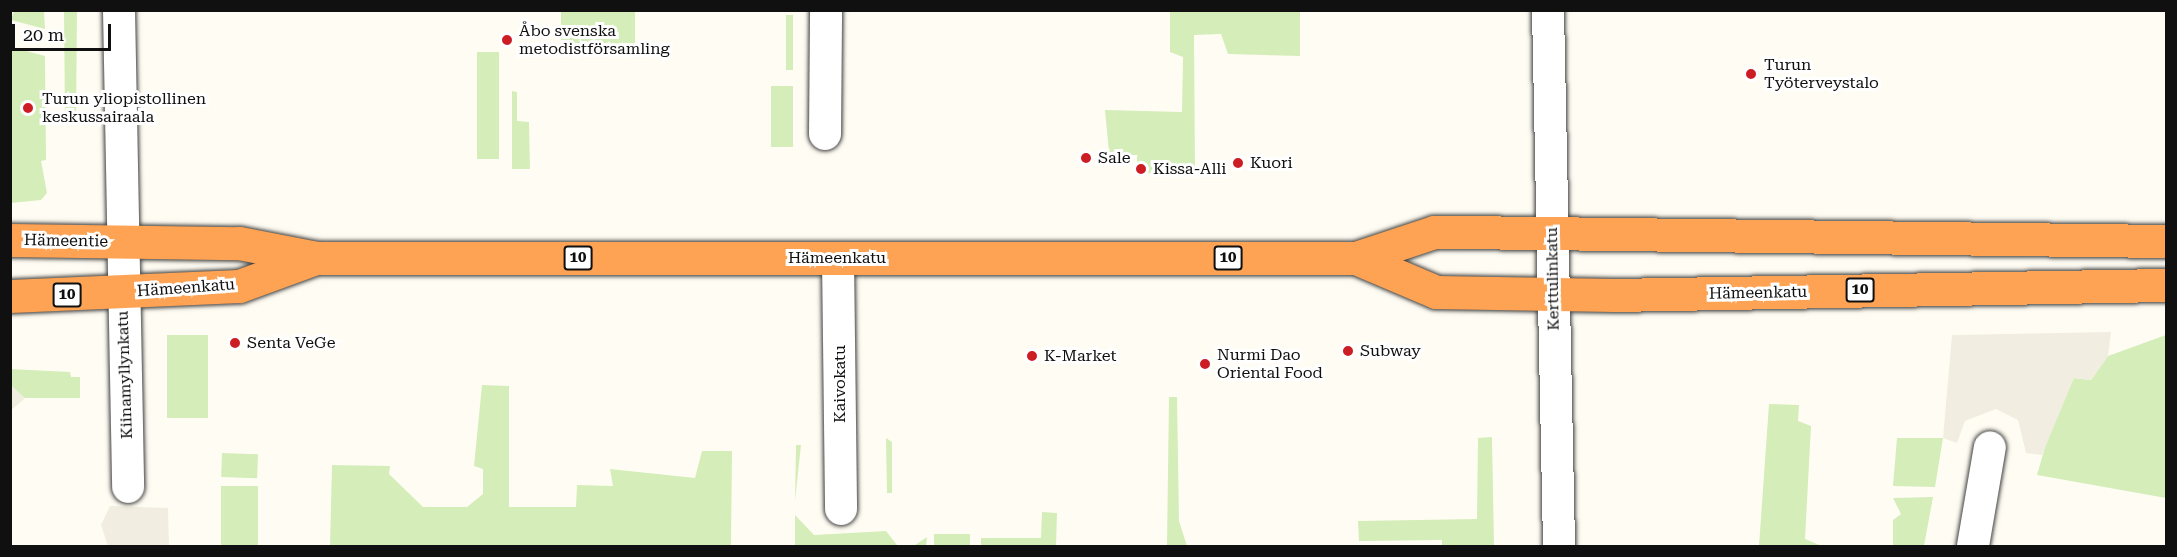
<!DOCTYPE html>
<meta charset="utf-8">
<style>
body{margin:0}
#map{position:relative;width:2177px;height:557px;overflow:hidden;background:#fffdf3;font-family:"Roboto Serif",serif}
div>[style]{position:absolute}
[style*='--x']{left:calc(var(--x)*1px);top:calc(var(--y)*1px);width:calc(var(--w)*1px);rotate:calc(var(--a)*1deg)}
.green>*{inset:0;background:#d4edb9;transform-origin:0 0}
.plaza>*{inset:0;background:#f1ede0}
.roads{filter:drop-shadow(0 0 2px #434343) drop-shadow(0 0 2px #434343)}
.minor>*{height:32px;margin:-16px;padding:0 16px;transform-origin:16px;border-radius:16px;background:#fff}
.highway>*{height:33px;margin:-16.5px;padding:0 16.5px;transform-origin:16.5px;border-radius:16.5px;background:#fea253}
.dots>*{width:16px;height:16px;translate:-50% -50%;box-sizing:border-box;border:3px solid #fff;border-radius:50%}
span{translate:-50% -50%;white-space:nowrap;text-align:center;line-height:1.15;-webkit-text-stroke:6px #fff;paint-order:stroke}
.shield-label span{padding:2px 4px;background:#fff;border:2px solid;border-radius:4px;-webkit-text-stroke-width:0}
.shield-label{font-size:15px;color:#101010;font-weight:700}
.poi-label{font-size:16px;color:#101010}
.left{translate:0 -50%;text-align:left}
.street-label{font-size:16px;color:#101010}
.frame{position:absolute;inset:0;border:12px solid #101010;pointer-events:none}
.scale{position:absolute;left:12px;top:24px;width:99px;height:27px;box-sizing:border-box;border:3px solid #101010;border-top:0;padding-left:8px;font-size:18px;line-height:21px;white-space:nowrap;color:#101010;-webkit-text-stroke:4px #fff;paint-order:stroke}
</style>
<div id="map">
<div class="green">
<i style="clip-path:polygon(14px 11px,44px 11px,45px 29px,11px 20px)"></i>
<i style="clip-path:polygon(64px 11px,77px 11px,76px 117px,65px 117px)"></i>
<i style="left:561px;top:11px;width:74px;height:37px"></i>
<i style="clip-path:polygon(1170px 11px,1300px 11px,1300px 56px,1228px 54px,1221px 34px,1194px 35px,1195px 174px,1137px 173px,1137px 156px,1109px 152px,1105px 110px,1182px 112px,1183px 57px,1170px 52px)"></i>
<i style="left:786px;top:15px;width:7px;height:55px"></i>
<i style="clip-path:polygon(11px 47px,45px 56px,46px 160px,41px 161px,47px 193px,41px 200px,11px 203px)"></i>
<i style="left:477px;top:52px;width:22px;height:107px"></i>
<i style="left:771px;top:86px;width:22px;height:61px"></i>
<i style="clip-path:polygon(512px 91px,517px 92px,517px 121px,529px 122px,530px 169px,512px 169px)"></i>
<i style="left:167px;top:335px;width:41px;height:83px"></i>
<i style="clip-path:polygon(2166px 335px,2166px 498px,2037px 475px,2053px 419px,2074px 378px,2091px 380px,2108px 356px)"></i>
<i style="clip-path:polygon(10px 369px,70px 372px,71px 377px,80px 377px,80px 398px,25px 398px,11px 410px)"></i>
<i style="clip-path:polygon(482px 385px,509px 386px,509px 507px,576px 507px,577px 485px,613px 486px,610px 469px,695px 478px,702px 451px,732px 451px,731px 546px,330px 546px,332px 465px,390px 466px,389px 474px,423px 507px,467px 507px,483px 494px,483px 469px,474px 466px)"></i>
<i style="clip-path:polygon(1169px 397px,1177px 397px,1179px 521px,1187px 546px,1167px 546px)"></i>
<i style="clip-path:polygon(1769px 404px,1799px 405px,1798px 421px,1811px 426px,1805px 539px,1822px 546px,1759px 546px)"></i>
<i style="clip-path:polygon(1492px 437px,1494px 546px,1442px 546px,1442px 540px,1359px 541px,1358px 521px,1477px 519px,1478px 438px)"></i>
<i style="clip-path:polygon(886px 438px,892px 442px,892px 493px,887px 493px)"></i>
<i style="clip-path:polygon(1897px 438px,1943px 438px,1935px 487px,1893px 486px)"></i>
<i style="clip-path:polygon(796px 445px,801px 445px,795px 501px)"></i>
<i style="left:222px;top:453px;width:36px;height:24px;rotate:2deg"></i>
<i style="left:221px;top:486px;width:37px;height:60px"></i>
<i style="clip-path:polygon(1933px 497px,1924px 546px,1893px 546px,1893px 520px,1901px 514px,1893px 498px)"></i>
<i style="clip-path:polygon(1042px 512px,1057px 513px,1056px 546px,981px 546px,981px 538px,1041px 538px)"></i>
<i style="clip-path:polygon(795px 515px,814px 535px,886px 531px,897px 545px,915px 545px,927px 537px,926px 546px,795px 546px)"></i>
<i style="left:934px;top:534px;width:36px;height:12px"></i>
</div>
<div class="plaza">
<i style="clip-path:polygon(2111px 332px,2108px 356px,2091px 380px,2074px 378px,2042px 455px,2026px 453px,2018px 420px,1996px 409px,1965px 421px,1957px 443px,1943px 438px,1952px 335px)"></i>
<i style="clip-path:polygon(11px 385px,25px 398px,11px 410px)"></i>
<i style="clip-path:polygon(110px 506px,168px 508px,169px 546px,108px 546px,101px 525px)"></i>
</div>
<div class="roads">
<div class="minor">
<i style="--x:119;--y:10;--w:477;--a:88.9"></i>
<i style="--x:1548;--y:10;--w:536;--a:88.82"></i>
<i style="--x:825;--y:134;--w:124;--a:-89.5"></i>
<i style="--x:838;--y:258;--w:251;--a:89.3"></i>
<i style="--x:1973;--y:546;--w:100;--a:-80.3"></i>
</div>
<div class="highway">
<i style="--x:10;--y:240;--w:229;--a:0.8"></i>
<i style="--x:239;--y:243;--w:79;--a:10.9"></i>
<i style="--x:317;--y:258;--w:1039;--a:0"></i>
<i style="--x:1356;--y:258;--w:82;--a:-18.4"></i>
<i style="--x:1434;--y:232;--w:26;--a:0"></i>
<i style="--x:1460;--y:232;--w:706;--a:0.73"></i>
<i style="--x:1356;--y:258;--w:87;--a:23"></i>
<i style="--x:1436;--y:292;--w:178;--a:1"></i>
<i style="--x:1614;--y:295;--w:552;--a:-1.04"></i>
<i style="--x:10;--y:296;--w:229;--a:-2.5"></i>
<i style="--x:239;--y:286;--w:82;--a:-20"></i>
</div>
</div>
<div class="dots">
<i style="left:507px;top:40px;background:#cc1d24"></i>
<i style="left:1751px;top:74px;background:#cc1d24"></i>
<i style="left:28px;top:108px;background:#cc1d24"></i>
<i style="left:1086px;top:158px;background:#cc1d24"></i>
<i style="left:1238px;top:163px;background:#cc1d24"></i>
<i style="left:1141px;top:169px;background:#cc1d24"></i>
<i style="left:235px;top:343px;background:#cc1d24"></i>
<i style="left:1348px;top:351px;background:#cc1d24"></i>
<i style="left:1032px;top:356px;background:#cc1d24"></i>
<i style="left:1205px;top:364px;background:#cc1d24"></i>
</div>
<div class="shield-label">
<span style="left:578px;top:258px">10</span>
<span style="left:1228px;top:258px">10</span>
<span style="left:1860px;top:290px">10</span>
<span style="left:67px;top:295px">10</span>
</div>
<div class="poi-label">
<span class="left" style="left:519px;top:40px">Åbo svenska<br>metodistförsamling</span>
<span class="left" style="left:1764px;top:74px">Turun<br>Työterveystalo</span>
<span class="left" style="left:42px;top:108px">Turun yliopistollinen<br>keskussairaala</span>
<span class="left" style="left:1098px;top:158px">Sale</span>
<span class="left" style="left:1250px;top:163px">Kuori</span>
<span class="left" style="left:1153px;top:169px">Kissa-Alli</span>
<span class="left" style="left:247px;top:343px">Senta VeGe</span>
<span class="left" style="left:1360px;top:351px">Subway</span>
<span class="left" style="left:1217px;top:364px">Nurmi Dao<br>Oriental Food</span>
<span class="left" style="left:1044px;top:356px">K-Market</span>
</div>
<div class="street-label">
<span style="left:66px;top:241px;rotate:1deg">Hämeentie</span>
<span style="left:837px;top:258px">Hämeenkatu</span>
<span style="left:1553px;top:279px;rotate:-91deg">Kerttulinkatu</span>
<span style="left:186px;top:288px;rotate:-4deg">Hämeenkatu</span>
<span style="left:1758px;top:293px;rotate:-1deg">Hämeenkatu</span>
<span style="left:125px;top:375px;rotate:-92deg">Kiinamyllynkatu</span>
<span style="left:840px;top:384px;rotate:-90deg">Kaivokatu</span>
</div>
<div class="frame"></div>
<div class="scale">20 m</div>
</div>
